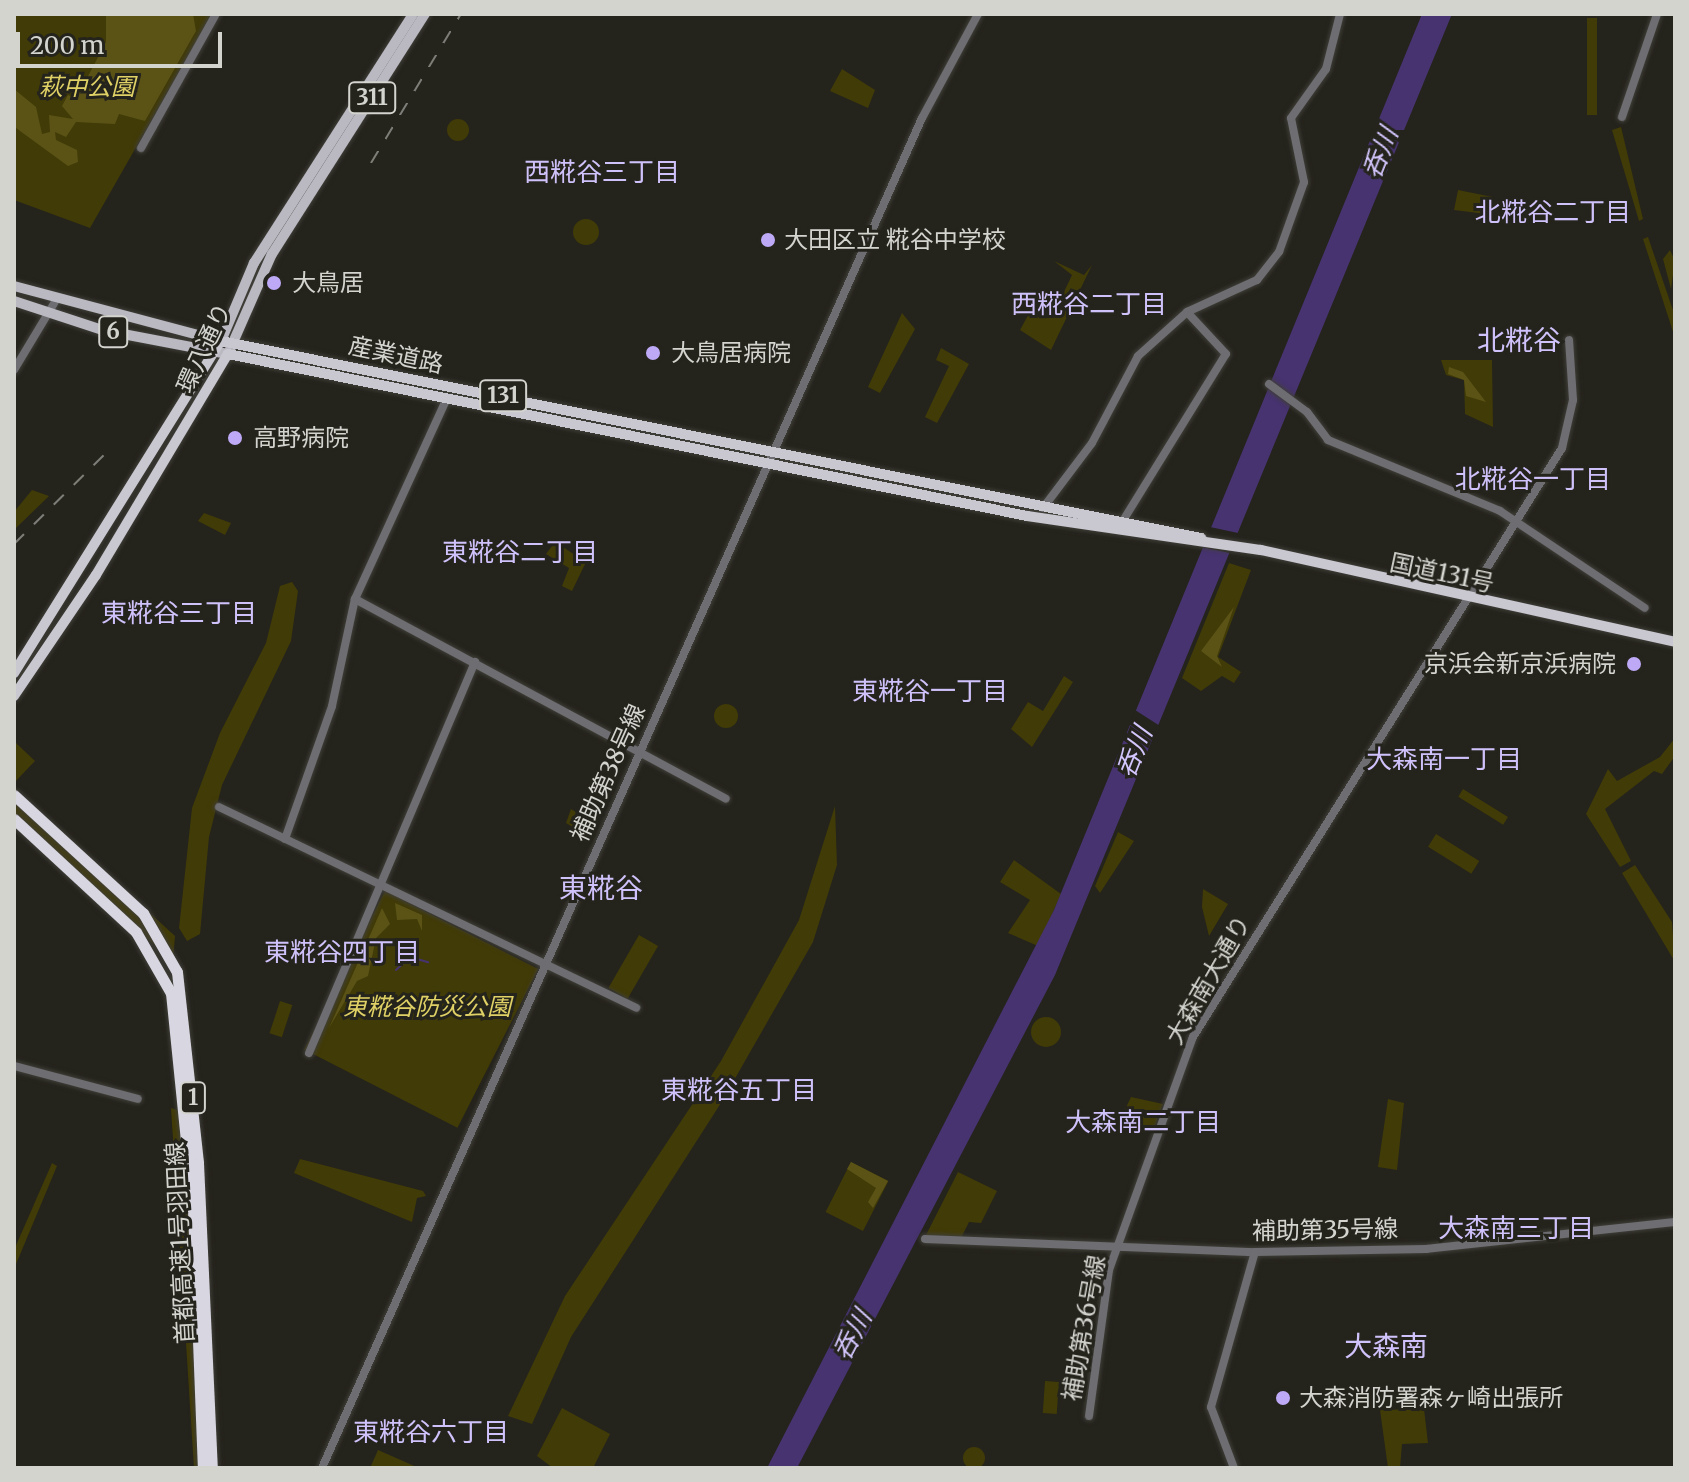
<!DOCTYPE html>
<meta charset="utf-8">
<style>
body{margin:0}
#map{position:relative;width:1689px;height:1482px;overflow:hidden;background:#24231c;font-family:Merriweather,"Noto Sans JP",serif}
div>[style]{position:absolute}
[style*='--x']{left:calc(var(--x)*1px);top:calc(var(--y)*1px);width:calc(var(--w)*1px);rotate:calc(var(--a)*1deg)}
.green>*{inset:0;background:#413b07;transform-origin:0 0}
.round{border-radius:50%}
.forest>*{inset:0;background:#5b5316}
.water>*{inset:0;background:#46336f}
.pier>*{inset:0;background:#24231c}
.stream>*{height:2px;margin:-1px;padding:0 1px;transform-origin:1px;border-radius:1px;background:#46336f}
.roads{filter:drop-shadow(0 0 2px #403f39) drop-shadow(0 0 2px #403f39)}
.tertiary>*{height:8px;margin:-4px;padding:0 4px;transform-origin:4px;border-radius:4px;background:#6e6d71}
.primary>*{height:10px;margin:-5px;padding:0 5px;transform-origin:5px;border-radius:5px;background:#bab8c1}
.trunk>*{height:10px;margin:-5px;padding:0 5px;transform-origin:5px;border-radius:5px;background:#c9c7d0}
.motorway>*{height:11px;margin:-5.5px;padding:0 5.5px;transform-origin:5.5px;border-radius:5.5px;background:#d8d6e0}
.rail>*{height:2px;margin-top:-1px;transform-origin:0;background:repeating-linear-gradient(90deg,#7e7e78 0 14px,transparent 0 28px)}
.dots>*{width:22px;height:22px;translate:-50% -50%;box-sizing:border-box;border:4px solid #24231c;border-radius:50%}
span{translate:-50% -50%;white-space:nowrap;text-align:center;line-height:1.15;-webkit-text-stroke:6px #24231c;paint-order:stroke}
.shield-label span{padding:2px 6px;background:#24231c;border:2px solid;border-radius:6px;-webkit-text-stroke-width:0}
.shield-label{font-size:22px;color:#d4d4cf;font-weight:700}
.park-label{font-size:24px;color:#dfd165;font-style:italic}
.poi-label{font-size:24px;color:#d4d4cf}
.left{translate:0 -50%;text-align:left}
.right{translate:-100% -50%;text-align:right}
.street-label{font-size:24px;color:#d4d4cf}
.water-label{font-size:26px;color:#d3c6fd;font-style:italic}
.neighbourhood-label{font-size:26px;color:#cfc1fa}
.quarter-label{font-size:28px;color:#cfc1fa}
.frame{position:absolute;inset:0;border:16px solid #d4d4cf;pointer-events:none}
.scale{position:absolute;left:16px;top:32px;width:206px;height:36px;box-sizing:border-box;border:4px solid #d4d4cf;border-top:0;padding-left:10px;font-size:24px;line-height:28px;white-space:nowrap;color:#d4d4cf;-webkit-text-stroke:6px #24231c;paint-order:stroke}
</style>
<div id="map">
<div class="green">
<i style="clip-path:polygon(14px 14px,212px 14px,90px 228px,14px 200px)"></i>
<i style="left:1587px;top:18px;width:10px;height:97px"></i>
<i style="clip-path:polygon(842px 69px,875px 90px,868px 108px,830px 91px)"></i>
<i class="round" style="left:447px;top:119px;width:22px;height:22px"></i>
<i style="clip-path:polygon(1621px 127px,1643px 219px,1639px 221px,1612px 130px)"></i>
<i style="clip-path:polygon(1458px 190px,1493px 197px,1494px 215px,1454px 210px)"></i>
<i class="round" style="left:573px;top:219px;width:26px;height:26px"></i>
<i style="clip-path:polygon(1648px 237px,1675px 316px,1675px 338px,1643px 239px)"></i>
<i style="clip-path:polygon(1670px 250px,1675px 261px,1671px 289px,1663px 259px)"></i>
<i style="clip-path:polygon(1054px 261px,1084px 275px,1092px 265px,1051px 350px,1020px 330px,1032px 308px,1052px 317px,1072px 275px)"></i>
<i style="clip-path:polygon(902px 313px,915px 329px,880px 393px,868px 387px)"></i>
<i style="clip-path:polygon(941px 348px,969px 364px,937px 423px,925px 417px,949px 366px,936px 360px)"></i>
<i style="clip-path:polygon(1441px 360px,1492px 360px,1493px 427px,1465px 414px,1464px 380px,1446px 375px)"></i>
<i style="clip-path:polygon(32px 490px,49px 496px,14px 530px,14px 512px)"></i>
<i style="clip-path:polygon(204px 513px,231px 523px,225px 535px,198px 521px)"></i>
<i style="clip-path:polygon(555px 542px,586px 562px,572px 591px,562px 586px,569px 568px,546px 554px)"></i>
<i style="clip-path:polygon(1229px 563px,1251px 570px,1218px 657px,1241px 672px,1234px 683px,1222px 676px,1201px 691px,1182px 678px)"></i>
<i style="clip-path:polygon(292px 582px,298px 591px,291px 641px,222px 785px,209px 837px,200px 934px,187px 941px,179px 928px,192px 808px,220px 733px,266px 643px,280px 586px)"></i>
<i style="clip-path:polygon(1064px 676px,1073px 682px,1032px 747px,1011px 729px,1028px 702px,1043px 711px)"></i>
<i class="round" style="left:714px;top:704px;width:24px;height:24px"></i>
<i style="clip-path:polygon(1675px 738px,1675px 756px,1662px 774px,1654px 771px,1605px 809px,1631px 861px,1620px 867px,1586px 814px,1608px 769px,1617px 781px,1660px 757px)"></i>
<i style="clip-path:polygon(16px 743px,35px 761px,14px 783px,14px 746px)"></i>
<i style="clip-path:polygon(14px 789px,175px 936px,173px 961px,14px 823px)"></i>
<i style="left:1463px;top:789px;width:53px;height:9px;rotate:32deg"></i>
<i style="clip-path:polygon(835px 806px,837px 865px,813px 942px,721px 1103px,571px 1337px,532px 1424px,508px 1416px,565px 1296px,721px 1061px,799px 920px)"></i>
<i style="clip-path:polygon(571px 809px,598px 826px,593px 839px,566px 823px)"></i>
<i style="clip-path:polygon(1118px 832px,1134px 841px,1100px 893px,1095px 886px)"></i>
<i style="left:1436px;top:834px;width:51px;height:15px;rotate:32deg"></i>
<i style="clip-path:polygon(1014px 860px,1061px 894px,1038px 946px,1008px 933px,1030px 900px,1000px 882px)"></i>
<i style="clip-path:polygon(1635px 865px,1672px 922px,1675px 962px,1622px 873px)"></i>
<i style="clip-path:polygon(1203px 889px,1228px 904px,1209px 936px,1202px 907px)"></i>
<i style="left:385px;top:891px;width:172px;height:178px;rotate:27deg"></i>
<i style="left:639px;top:935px;width:22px;height:61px;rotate:30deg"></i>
<i style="left:280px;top:1001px;width:13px;height:34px;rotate:18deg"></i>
<i class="round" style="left:1031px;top:1017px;width:30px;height:30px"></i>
<i style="clip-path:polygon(1131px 1097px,1163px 1104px,1154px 1128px,1119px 1122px)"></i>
<i style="clip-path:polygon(1388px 1099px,1404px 1103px,1397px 1170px,1378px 1167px)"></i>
<i style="clip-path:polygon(171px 1108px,183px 1112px,202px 1468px,194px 1468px)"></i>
<i style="clip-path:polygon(300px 1159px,423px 1191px,426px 1196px,417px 1198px,412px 1222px,294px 1173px)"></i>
<i style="left:851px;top:1162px;width:42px;height:56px;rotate:27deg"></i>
<i style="clip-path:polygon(52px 1163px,57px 1166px,14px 1269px,14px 1250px)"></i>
<i style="clip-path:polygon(958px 1172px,997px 1191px,981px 1223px,969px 1222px,961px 1238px,925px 1237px)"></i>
<i style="left:1045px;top:1381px;width:14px;height:32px;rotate:4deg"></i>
<i style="clip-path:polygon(562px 1408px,610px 1434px,593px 1468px,553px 1468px,537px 1456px)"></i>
<i style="clip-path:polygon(1424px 1409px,1428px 1443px,1402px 1444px,1400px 1468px,1388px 1468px,1380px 1410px)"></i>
<i class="round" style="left:963px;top:1447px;width:22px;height:22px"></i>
<i style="clip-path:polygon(378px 1450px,419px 1468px,370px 1468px)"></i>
</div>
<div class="forest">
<i style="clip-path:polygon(106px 14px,193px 14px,196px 31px,145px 121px,119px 114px,115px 124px,76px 122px,66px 137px,55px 132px,56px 140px,77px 150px,78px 162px,68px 166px,16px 128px,14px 89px,36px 107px,42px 134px,50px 132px,49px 115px,73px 119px,62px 106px,68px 95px,76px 99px,106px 42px)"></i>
<i style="clip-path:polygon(1449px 367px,1463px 372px,1486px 402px,1466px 396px,1464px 380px,1448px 374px)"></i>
<i style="clip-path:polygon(1234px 607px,1217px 656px,1222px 667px,1201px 651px)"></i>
<i style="clip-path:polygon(395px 903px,422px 915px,422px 931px,417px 919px,397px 920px)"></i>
<i style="clip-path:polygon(382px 908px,390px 924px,376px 938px,368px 976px,357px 981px,329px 1028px)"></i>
<i style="clip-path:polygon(851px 1162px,888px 1181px,873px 1208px,868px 1202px,876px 1188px,847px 1169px)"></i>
</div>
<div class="water">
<i style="clip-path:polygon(1422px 14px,1452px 14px,1055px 975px,797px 1468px,767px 1468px,1054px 910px)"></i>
</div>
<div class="pier">
<i style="clip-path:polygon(1375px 124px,1396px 130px,1405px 130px,1400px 141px,1377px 137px,1370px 135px)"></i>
<i style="clip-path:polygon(1210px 527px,1238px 533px,1230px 553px,1202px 547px)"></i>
<i style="clip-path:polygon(1135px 710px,1160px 726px,1157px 735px,1131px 719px)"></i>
</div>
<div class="stream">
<i style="--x:396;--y:970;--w:19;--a:-43"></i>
<i style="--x:410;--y:957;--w:19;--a:16"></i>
</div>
<div class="roads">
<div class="tertiary">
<i style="--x:1622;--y:117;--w:109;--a:-71.2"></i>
<i style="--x:141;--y:148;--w:154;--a:-60.8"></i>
<i style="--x:14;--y:370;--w:82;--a:-59"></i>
<i style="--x:1269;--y:384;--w:47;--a:36.4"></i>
<i style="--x:1307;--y:412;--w:35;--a:53"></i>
<i style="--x:1328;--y:440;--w:186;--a:22.4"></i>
<i style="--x:1500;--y:511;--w:174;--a:33.8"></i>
<i style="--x:1043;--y:508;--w:81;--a:-53"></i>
<i style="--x:1092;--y:443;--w:98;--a:-62.1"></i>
<i style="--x:1138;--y:356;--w:66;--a:-41.9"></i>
<i style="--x:1187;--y:312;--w:77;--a:-24.6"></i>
<i style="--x:1257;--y:280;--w:36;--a:-52"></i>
<i style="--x:1279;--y:252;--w:74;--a:-70.3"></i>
<i style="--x:1304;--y:182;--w:65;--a:-101.5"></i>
<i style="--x:1291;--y:118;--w:60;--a:-54.5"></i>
<i style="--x:1326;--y:69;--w:57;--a:-75.7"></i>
<i style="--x:1124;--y:519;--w:194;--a:-58.3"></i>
<i style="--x:1226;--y:354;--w:57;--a:-132.9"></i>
<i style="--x:355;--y:599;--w:421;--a:28.3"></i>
<i style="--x:219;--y:807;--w:463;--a:25.7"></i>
<i style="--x:285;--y:839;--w:141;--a:-70.5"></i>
<i style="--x:332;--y:706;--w:109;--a:-77.9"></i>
<i style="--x:355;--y:599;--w:219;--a:-65.4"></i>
<i style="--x:309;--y:1053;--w:425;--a:-67"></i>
<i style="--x:14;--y:1066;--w:128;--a:14.9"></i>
<i style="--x:925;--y:1239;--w:330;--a:2.3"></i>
<i style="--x:1255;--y:1252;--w:171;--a:-1"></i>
<i style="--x:1426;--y:1249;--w:250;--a:-6.2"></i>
<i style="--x:1089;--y:1416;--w:147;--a:-82.2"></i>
<i style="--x:1109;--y:1270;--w:248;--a:-70.2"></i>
<i style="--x:1193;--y:1037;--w:695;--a:-57.93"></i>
<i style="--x:1562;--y:448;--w:49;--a:-77.1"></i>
<i style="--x:1573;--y:400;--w:60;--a:-93.8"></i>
<i style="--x:322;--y:1468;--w:1477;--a:-66.04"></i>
<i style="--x:922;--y:118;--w:118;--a:-61.7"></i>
<i style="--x:1234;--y:1468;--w:65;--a:-110.7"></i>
<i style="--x:1211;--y:1407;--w:161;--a:-74.2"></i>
</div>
<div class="primary">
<i style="--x:14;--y:286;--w:214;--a:14.9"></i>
<i style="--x:221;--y:341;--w:85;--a:-67.1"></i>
<i style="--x:254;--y:263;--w:295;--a:-57.4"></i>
<i style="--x:14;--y:301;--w:93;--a:18.2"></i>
<i style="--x:102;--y:330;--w:128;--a:10.8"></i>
<i style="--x:228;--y:354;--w:109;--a:-66.3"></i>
<i style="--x:272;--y:254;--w:285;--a:-57.5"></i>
</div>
<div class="trunk">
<i style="--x:14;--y:673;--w:391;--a:-58.1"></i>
<i style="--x:221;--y:341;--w:1000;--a:11.37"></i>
<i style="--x:14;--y:696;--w:146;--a:-55.9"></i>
<i style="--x:96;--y:575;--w:257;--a:-59.2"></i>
<i style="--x:228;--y:354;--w:815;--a:11.46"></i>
<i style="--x:1027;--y:516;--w:236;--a:8.3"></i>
<i style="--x:1261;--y:550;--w:424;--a:12.5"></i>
</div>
<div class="motorway">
<i style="--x:14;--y:795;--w:175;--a:42.5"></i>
<i style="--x:143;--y:913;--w:68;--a:60"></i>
<i style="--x:177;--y:972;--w:192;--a:83.7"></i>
<i style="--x:198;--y:1163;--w:305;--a:87.4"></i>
<i style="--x:14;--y:819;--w:166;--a:42.8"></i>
<i style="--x:136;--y:932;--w:70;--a:60.2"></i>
<i style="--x:171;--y:993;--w:218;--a:84.2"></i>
<i style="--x:193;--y:1210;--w:258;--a:87.8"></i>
</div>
</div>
<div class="rail">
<i style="--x:371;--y:163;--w:174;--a:-58.9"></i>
<i style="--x:14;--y:544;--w:129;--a:-44.7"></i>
</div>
<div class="dots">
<i style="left:768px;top:240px;background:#bda9f5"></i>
<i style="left:274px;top:283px;background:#bda9f5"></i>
<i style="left:653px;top:353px;background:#bda9f5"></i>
<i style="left:235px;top:438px;background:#bda9f5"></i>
<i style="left:1634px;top:664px;background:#bda9f5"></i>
<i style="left:1283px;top:1398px;background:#bda9f5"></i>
</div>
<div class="shield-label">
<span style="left:372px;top:98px">311</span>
<span style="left:113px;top:332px">6</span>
<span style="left:503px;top:396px">131</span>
<span style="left:193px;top:1098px">1</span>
</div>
<div class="park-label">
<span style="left:87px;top:87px">萩中公園</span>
<span style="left:427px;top:1007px">東糀谷防災公園</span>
</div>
<div class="poi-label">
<span class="left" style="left:784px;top:240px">大田区立 糀谷中学校</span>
<span class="left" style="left:292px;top:283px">大鳥居</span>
<span class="left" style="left:671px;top:353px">大鳥居病院</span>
<span class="left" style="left:253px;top:438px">高野病院</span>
<span class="right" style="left:1616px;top:664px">京浜会新京浜病院</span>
<span class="left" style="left:1299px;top:1398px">大森消防署森ヶ崎出張所</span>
</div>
<div class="street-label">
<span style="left:204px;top:348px;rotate:-65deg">環八通り</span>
<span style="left:396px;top:355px;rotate:12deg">産業道路</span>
<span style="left:1442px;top:573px;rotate:12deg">国道131号</span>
<span style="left:608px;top:773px;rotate:-66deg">補助第38号線</span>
<span style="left:1208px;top:980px;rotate:-60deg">大森南大通り</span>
<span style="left:1325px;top:1230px;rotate:-1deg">補助第35号線</span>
<span style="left:180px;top:1243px;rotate:-93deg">首都高速1号羽田線</span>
<span style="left:1084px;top:1328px;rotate:-80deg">補助第36号線</span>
</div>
<div class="water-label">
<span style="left:1380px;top:153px;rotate:-68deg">呑川</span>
<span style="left:1134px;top:752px;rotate:-68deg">呑川</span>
<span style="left:852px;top:1335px;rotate:-62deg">呑川</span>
</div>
<div class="neighbourhood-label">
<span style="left:602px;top:172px">西糀谷三丁目</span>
<span style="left:1553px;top:212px">北糀谷二丁目</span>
<span style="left:1089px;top:304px">西糀谷二丁目</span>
<span style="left:1533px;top:479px">北糀谷一丁目</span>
<span style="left:520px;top:552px">東糀谷二丁目</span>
<span style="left:179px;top:613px">東糀谷三丁目</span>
<span style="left:930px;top:691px">東糀谷一丁目</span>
<span style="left:1444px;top:759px">大森南一丁目</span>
<span style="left:342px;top:952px">東糀谷四丁目</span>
<span style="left:739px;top:1090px">東糀谷五丁目</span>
<span style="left:1143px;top:1122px">大森南二丁目</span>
<span style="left:1516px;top:1228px">大森南三丁目</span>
<span style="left:431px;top:1432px">東糀谷六丁目</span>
</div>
<div class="quarter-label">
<span style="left:1519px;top:340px">北糀谷</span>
<span style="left:601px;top:888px">東糀谷</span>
<span style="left:1386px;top:1346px">大森南</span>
</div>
<div class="frame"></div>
<div class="scale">200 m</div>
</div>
